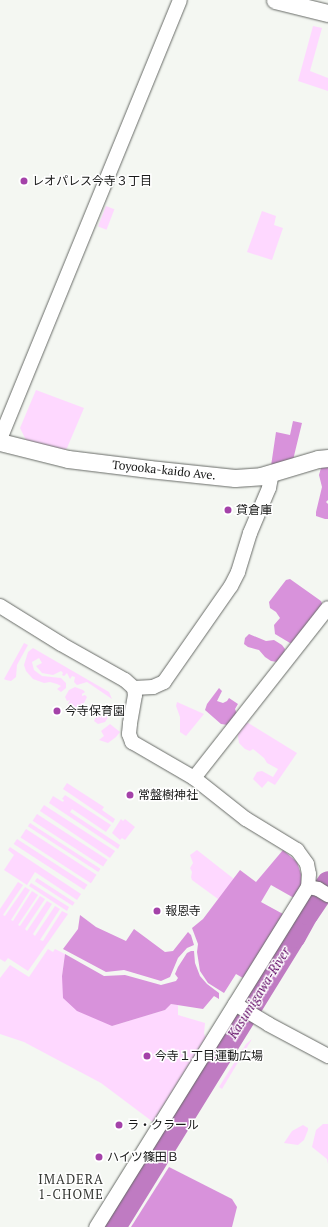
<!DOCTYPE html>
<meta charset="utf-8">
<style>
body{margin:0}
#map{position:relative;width:328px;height:1227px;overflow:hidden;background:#f4f7f2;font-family:"PT Serif","Noto Sans JP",serif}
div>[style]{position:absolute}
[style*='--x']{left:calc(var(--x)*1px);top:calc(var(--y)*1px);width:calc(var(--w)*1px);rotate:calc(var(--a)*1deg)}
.green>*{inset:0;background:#fed8ff;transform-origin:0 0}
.forest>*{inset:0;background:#d892db}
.river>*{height:23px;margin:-11.5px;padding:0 11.5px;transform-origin:11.5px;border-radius:11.5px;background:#bf7bc2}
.roads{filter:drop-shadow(0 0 1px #686b67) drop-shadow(0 0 1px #686b67)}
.minor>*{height:14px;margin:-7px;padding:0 7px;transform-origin:7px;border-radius:7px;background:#fff}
.major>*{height:17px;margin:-8.5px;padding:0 8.5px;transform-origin:8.5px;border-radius:8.5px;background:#fff}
.dots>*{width:11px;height:11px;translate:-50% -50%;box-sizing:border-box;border:2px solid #fff;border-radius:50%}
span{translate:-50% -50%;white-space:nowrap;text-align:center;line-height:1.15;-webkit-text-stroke:3px #fff;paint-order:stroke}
.poi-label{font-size:12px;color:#181918}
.left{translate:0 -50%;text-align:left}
.street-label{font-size:12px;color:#181918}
.water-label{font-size:13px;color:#5c0161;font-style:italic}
.neighbourhood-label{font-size:13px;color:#353733;letter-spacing:1px}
</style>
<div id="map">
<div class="green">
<i style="clip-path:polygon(313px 26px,322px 28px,310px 71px,328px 78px,328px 91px,298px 81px)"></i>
<i style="left:106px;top:206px;width:9px;height:22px;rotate:21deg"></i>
<i style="clip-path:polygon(262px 211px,276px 216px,274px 225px,283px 228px,272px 260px,247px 252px)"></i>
<i style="clip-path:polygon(36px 390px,84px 408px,67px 448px,62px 451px,27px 442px,20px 428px)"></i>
<i style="clip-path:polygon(24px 643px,28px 645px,17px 665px,16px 677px,11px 681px,6px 680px,4px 679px)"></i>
<i style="clip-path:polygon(33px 648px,109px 692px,112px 699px,87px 682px,77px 685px,74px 682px,75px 677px,72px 676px,70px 679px,67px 673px,64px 676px,62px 675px,63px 673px,61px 671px,53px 675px,42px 673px,36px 666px,42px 663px,39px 658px,32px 662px,34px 670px,42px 676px,61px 678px,66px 683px,66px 688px,61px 692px,57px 689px,61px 686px,57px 684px,50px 682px,44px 683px,33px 679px,26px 671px,24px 665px,28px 652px)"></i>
<i style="clip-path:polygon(75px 687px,83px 690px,85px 692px,82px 694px,82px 696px,85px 695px,87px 697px,84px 703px,78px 708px,70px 706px,68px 704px,70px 700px,67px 701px,65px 697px,69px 690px)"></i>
<i style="clip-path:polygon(177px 702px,204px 714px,186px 736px,180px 732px,180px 717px,176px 706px)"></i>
<i style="clip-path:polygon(110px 705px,109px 716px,105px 722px,98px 724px,94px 721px,97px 715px,103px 712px,105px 707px)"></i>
<i style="clip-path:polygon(245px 721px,297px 753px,275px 785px,268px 781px,262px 788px,253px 779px,257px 772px,262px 771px,273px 777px,278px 769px,267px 763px,264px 758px,253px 749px,250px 751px,245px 749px,239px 743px,237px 731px)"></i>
<i style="clip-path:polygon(110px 724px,120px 732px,116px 737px,108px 743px,99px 740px,104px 736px,101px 731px)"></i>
<i style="clip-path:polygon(67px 783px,104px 807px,102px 810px,115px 819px,113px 823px,63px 789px)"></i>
<i style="clip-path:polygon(65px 795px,111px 825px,106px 832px,72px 809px,70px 812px,120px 845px,118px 849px,49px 803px,53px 796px,63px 802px,64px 800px,62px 799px)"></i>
<i style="clip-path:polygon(44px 805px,115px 851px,110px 858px,40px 811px)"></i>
<i style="left:37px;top:814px;width:84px;height:8px;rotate:33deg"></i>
<i style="clip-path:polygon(121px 819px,123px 821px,125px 819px,135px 827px,125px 840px,122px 838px,120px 840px,112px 833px)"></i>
<i style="left:30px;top:823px;width:84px;height:4px;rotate:33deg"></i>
<i style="left:26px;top:829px;width:84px;height:10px;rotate:33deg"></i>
<i style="left:17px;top:839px;width:84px;height:6px;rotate:33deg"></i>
<i style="clip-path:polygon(10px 847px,81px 894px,77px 900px,35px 872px,27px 885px,4px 870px,14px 855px,8px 850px)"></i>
<i style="clip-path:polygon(197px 850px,234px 879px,218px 899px,192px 880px,191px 877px,192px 872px,190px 868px,193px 863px,190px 855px)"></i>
<i style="left:37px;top:878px;width:45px;height:4px;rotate:33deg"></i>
<i style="clip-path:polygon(18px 882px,23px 885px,3px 915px,5px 916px,25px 887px,30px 890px,11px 920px,13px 921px,32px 891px,38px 895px,18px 925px,20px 926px,40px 896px,45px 899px,25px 929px,27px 931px,47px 901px,52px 904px,33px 934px,35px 936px,55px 906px,60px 909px,40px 940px,43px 941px,62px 911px,68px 914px,28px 971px,8px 958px,5px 962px,0 959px,0 909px)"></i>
<i style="clip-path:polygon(31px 883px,69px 907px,67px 911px,29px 886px)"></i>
<i style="clip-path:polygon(48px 949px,53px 952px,55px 949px,65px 954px,62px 976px,112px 1026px,165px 1010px,171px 1004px,178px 1005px,178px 1015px,205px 1023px,204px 1034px,206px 1037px,153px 1122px,101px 1083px,24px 1042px,0 1034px,0 978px,10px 965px,29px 977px)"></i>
<i style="clip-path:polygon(252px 1039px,222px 1089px,219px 1087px,246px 1044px)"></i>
<i style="clip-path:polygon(323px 1124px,328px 1124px,328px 1164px,327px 1159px,312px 1147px,316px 1130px)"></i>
<i style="clip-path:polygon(303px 1125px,308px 1128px,308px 1130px,304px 1140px,298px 1145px,284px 1143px,292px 1131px)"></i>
</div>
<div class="forest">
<i style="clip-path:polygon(293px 421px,302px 423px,293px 460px,271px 466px,276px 432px,290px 435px)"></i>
<i style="clip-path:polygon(328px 465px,328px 500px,326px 502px,328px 504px,328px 519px,325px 519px,316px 516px,316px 512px,322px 487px,319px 475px,321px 468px)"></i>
<i style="clip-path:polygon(290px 579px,321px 601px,323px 606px,296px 643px,290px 643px,275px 634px,274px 625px,280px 618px,276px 612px,270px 608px,269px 602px,286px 580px)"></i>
<i style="clip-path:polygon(249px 634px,266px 641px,274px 640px,282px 645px,285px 649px,283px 658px,277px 662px,271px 661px,265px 657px,259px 650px,248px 647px,244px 644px,245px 638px)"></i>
<i style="clip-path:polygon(219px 688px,222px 691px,217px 701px,223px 703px,227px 701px,229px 698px,238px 704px,235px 709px,237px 714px,228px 725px,221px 724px,205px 710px,207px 704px)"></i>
<i style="clip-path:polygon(283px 850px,297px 862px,301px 874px,301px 885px,294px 898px,271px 885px,261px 902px,283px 914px,243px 978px,236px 974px,224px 993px,208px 983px,200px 971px,197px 952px,198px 944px,192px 928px,203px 919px,240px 870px,256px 882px)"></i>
<i style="clip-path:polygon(80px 915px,96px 927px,126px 941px,134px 929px,165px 952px,173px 951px,188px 932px,191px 935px,194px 945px,187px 948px,178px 958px,170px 977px,161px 981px,124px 970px,106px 972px,63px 949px,78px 929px)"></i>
<i style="clip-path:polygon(191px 951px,194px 951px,195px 963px,200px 976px,207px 984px,219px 993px,219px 999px,214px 996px,203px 1009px,171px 1004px,165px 1010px,112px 1026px,77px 1011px,63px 998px,62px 976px,65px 954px,104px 976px,125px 975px,161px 985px,176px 981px,178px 978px,175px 974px,178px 967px,187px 953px)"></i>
<i style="clip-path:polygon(169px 1167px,232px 1199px,237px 1207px,232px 1227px,131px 1227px)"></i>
</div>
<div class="river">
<i style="--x:114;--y:1227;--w:342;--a:-58.3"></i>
<i style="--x:294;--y:936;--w:26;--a:-61"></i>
<i style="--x:307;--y:913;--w:37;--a:-56"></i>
</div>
<div class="roads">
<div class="minor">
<i style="--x:0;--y:439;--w:474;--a:-67.7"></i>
<i style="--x:0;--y:606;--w:72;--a:31.9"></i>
<i style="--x:61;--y:644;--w:73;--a:29.4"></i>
<i style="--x:125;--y:680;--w:12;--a:42"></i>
<i style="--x:134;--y:688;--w:7;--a:82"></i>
<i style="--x:135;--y:695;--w:29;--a:100"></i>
<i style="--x:130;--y:724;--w:10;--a:96"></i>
<i style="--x:129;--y:734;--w:9;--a:69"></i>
<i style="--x:132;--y:742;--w:72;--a:30.1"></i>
<i style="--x:194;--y:778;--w:66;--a:38.3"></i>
<i style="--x:246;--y:819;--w:60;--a:31.3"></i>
<i style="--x:297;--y:850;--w:17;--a:54"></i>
<i style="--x:307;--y:864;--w:10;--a:79"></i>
<i style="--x:309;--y:874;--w:13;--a:94"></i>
<i style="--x:308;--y:887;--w:401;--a:121.9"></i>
<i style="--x:134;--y:688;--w:19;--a:-3"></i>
<i style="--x:153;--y:687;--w:12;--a:-24"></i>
<i style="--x:164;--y:682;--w:117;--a:-55.1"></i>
<i style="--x:231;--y:586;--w:16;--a:-63"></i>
<i style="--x:238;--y:572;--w:41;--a:-72.9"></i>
<i style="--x:250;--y:533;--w:49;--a:-67.1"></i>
<i style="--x:269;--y:488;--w:15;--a:-79"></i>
<i style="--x:194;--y:778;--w:216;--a:-51.8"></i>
<i style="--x:308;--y:887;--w:10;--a:11"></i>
<i style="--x:318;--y:889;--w:12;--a:31"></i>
<i style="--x:235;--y:1004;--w:39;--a:31"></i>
<i style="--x:268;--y:1024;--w:68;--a:28.1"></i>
</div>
<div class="major">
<i style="--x:275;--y:0;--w:55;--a:13.8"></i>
<i style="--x:0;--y:442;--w:70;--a:14"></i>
<i style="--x:68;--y:459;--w:82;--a:7"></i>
<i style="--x:149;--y:469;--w:86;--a:6"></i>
<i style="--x:235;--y:478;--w:26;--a:-4"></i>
<i style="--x:261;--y:476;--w:59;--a:-16.6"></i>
<i style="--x:318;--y:459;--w:10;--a:-6"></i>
</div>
</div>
<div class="dots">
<i style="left:24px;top:181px;background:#a442a9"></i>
<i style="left:228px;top:510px;background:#a442a9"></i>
<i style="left:57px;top:711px;background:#a442a9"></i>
<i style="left:130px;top:795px;background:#a442a9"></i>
<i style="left:157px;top:911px;background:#a442a9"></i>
<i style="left:147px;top:1056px;background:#a442a9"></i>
<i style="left:119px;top:1125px;background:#a442a9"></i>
<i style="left:99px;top:1157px;background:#a442a9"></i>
</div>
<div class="poi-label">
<span class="left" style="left:32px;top:181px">レオパレス今寺３丁目</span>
<span class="left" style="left:236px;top:510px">貸倉庫</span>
<span class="left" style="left:65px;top:711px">今寺保育園</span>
<span class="left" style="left:138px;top:795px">常盤樹神社</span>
<span class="left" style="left:165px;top:911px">報恩寺</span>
<span class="left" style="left:155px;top:1056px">今寺１丁目運動広場</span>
<span class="left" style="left:127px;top:1125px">ラ・クラール</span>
<span class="left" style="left:107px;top:1157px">ハイツ篠田Ｂ</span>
</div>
<div class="street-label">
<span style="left:164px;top:470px;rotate:6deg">Toyooka-kaido Ave.</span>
</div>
<div class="water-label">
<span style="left:259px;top:993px;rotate:-58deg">Kasumigawa-River</span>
</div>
<div class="neighbourhood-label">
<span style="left:71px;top:1187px">IMADERA<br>1-CHOME</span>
</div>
</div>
